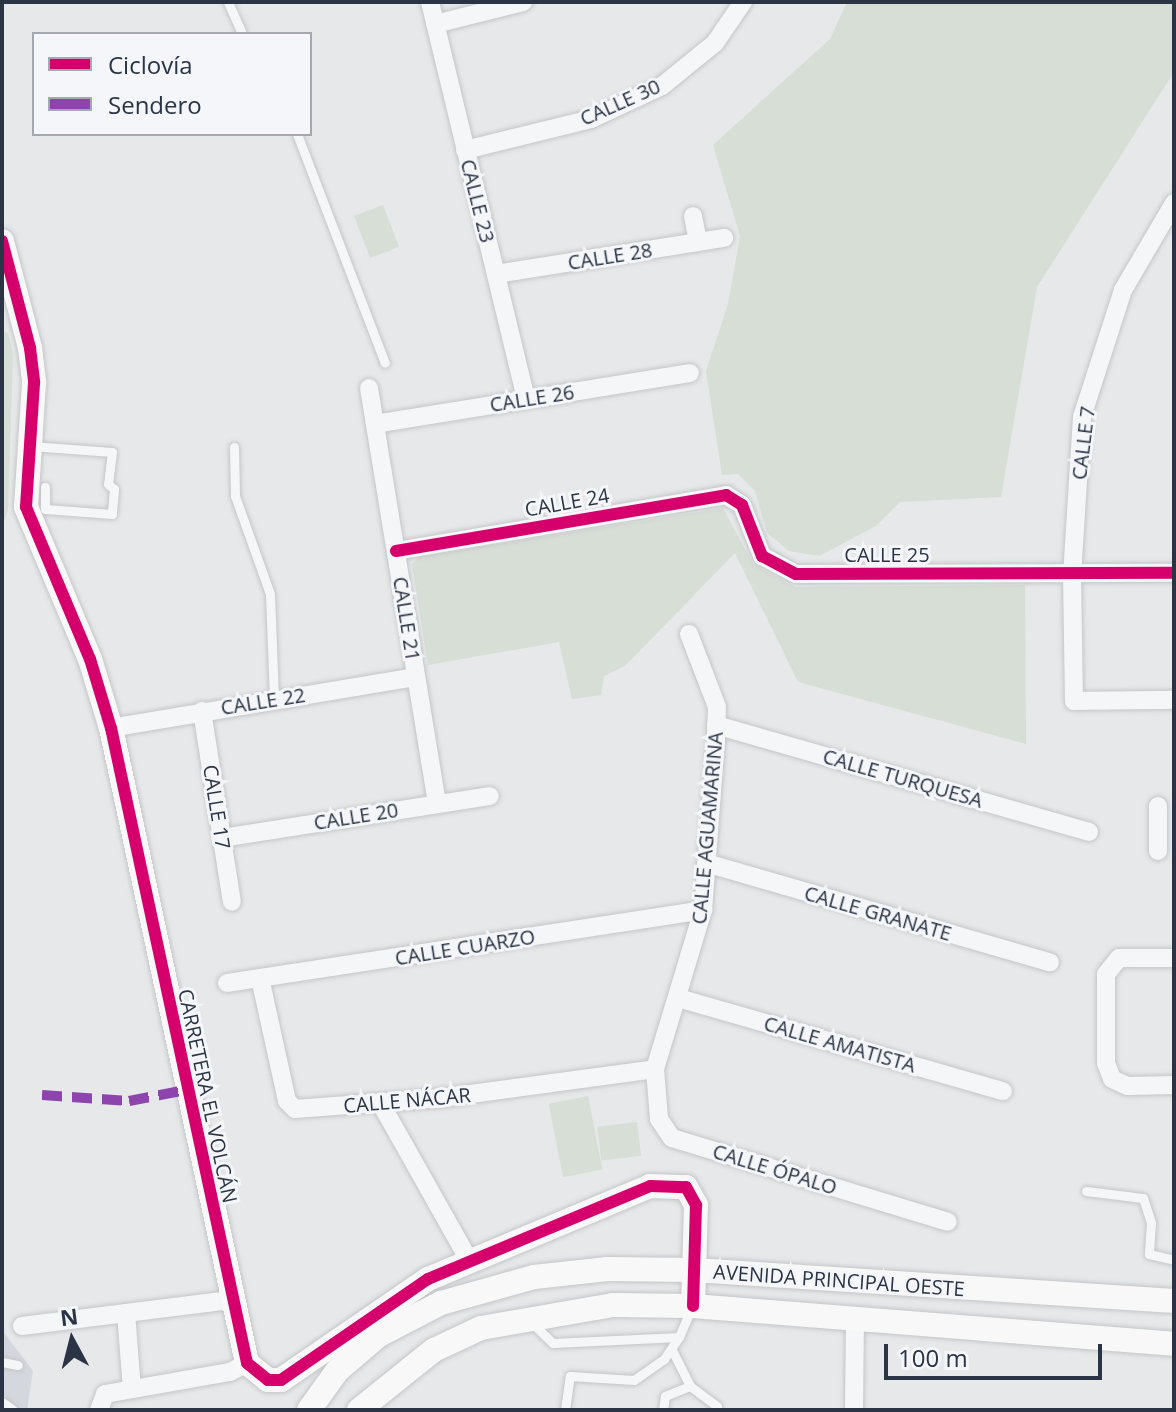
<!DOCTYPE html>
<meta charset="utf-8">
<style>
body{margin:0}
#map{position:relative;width:1176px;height:1412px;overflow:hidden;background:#e6e8ea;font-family:"Open Sans",sans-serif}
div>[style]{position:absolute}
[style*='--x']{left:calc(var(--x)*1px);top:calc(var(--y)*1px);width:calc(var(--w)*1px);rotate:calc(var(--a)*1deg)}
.built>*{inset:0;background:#d4d7dd}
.green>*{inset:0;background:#d6ded6;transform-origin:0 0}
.roads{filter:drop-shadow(0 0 2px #c4c6c8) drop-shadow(0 0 2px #c4c6c8)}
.lane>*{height:9px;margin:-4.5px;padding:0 4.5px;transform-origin:4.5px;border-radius:4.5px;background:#f5f6f7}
.street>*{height:18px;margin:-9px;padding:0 9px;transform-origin:9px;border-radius:9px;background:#f5f6f7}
.secondary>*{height:24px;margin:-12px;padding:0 12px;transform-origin:12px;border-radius:12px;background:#f8f8f8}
.quiet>*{height:10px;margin-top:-5px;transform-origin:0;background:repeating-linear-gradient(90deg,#8e44ad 0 20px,transparent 0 30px)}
.cycleway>*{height:12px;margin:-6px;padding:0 6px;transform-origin:6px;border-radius:6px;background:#d6006c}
span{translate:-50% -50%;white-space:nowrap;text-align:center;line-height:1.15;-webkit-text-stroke:6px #f4f6f9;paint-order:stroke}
.street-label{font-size:20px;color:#2b3445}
.frame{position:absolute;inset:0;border:4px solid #2b3445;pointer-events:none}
.legend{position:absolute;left:32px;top:32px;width:280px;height:104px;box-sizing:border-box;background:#f4f6f9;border:2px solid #a4a8b1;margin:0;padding:10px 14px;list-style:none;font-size:24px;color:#2b3445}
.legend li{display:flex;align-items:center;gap:16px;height:40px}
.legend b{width:40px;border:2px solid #a4a8b1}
.north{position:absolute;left:32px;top:1300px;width:80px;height:80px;-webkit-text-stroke:6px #f4f6f9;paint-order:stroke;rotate:353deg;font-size:22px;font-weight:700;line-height:32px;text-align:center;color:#2b3445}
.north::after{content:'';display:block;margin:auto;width:28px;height:36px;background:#2b3445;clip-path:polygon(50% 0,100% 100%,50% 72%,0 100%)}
.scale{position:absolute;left:884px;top:1344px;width:218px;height:36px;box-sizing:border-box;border:4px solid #2b3445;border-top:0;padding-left:10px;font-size:24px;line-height:28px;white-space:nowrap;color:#2b3445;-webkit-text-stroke:6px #f4f6f9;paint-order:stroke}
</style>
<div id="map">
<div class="built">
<i style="clip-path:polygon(2px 1330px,33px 1371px,27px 1410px,2px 1410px)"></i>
</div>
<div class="green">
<i style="clip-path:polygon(847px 2px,1174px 2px,1174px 72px,1037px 287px,1001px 497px,900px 502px,876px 526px,819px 556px,789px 551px,767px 533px,755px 491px,738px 474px,722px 475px,706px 371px,728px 304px,740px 236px,713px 145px,830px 39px)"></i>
<i style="left:383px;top:205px;width:45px;height:31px;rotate:69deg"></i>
<i style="clip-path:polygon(2px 331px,8px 333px,13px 354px,8px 510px,2px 527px)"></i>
<i style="clip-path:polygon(723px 508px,753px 564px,795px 587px,1025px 585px,1026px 744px,798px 682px,735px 553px,625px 666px,604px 676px,601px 695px,572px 699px,559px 642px,428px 665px,412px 564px,419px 557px)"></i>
<i style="left:588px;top:1096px;width:75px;height:40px;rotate:79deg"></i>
<i style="left:637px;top:1122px;width:34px;height:40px;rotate:83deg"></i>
</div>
<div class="roads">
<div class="lane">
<i style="--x:228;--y:2;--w:35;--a:66"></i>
<i style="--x:297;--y:134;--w:245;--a:69"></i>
<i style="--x:31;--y:446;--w:81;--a:4.2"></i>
<i style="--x:112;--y:452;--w:32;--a:97"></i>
<i style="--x:108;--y:484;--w:8;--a:40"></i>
<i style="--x:114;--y:489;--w:25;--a:95"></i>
<i style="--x:112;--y:514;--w:67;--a:-175.7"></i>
<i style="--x:45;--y:509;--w:22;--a:-90"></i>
<i style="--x:234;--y:447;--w:49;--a:88.8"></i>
<i style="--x:235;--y:496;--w:104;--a:70.3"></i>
<i style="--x:270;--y:594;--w:105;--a:87.8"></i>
<i style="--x:1086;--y:1191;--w:57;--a:7"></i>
<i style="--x:1143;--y:1198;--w:26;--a:72"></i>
<i style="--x:1151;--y:1223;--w:31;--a:94"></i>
<i style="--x:1149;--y:1254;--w:26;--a:13"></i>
<i style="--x:532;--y:1323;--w:29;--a:44"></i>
<i style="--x:553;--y:1343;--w:126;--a:-2.7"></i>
<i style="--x:679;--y:1337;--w:33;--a:-67"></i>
<i style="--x:672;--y:1350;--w:40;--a:63.4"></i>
<i style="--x:690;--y:1386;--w:34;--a:37"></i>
<i style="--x:2;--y:1362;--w:16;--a:11"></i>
<i style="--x:2;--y:1402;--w:14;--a:36"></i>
<i style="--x:565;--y:1410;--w:34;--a:-82"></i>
<i style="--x:570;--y:1376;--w:64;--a:3.6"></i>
<i style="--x:634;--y:1380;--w:37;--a:-35"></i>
<i style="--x:664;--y:1359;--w:27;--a:-56"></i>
<i style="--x:663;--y:1410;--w:14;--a:-82"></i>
<i style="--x:665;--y:1396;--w:27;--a:-22"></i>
</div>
<div class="street">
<i style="--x:430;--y:2;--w:408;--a:76.4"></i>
<i style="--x:435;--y:24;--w:91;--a:-14"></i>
<i style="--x:465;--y:150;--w:130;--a:-13.8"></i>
<i style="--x:591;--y:119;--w:78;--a:-24.9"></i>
<i style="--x:662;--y:86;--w:68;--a:-39.1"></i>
<i style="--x:715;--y:43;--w:50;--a:-55.7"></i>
<i style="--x:1174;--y:203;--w:101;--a:120.4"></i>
<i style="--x:1123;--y:290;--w:133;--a:107.9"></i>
<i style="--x:1082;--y:417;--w:157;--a:93.6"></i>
<i style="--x:1072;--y:574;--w:127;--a:89.1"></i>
<i style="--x:1074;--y:701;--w:100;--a:-0.6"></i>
<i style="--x:693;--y:216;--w:26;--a:79"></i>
<i style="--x:496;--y:274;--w:231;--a:-9"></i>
<i style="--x:369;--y:388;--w:421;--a:80.7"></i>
<i style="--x:375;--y:424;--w:319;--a:-9.2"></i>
<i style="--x:396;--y:551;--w:335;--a:-9.6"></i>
<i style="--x:726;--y:495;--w:19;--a:32"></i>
<i style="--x:742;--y:505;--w:55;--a:68.6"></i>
<i style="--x:762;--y:556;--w:38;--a:28"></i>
<i style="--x:796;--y:574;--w:378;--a:-0.2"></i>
<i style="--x:689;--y:634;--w:78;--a:69"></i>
<i style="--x:717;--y:707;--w:31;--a:92"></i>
<i style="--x:716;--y:738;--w:172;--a:94.3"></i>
<i style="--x:703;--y:910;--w:166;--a:106.8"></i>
<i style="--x:655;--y:1069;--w:50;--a:85.4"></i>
<i style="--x:659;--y:1119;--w:23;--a:56"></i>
<i style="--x:672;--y:1138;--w:288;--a:16.9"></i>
<i style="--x:202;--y:711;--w:193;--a:81.1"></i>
<i style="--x:716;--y:725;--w:388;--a:16"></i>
<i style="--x:111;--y:728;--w:308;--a:-9.5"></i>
<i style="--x:222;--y:838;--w:271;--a:-8.9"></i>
<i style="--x:1158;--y:851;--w:45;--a:-90"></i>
<i style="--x:706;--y:863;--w:358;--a:16.1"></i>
<i style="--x:1174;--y:958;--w:55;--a:180"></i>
<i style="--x:1119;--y:958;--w:21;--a:129"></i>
<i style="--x:1106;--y:974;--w:89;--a:90"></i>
<i style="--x:1106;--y:1063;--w:17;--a:69"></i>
<i style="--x:1112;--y:1079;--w:17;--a:24"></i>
<i style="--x:1128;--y:1086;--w:46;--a:-1.2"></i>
<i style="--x:260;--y:978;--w:126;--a:77.6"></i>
<i style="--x:287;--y:1101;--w:11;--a:45"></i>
<i style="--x:295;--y:1109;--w:146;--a:-4.3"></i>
<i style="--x:441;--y:1098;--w:216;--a:-7.7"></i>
<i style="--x:227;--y:983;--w:482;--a:-8.7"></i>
<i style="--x:678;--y:998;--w:338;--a:16"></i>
<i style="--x:381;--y:1104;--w:181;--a:60.6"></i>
<i style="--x:126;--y:1313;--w:76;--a:85.5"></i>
<i style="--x:22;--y:1326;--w:212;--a:-7.1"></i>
<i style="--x:99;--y:1410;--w:17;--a:-69"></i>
<i style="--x:105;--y:1394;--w:127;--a:-10"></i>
<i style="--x:230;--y:1372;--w:19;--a:-28"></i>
<i style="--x:854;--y:1410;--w:91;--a:-89.4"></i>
</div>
<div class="secondary">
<i style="--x:2;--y:241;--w:111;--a:75.3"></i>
<i style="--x:30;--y:348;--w:35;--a:83"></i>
<i style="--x:34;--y:383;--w:124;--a:93.7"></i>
<i style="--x:26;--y:507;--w:165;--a:67.2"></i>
<i style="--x:90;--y:659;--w:72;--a:73.1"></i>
<i style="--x:111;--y:728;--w:649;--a:77.91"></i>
<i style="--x:247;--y:1363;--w:27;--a:39"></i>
<i style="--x:268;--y:1380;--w:13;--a:0"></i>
<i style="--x:281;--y:1380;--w:178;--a:-34.5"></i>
<i style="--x:428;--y:1279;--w:241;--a:-22.7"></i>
<i style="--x:650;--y:1186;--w:36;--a:2"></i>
<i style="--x:686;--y:1187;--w:21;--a:61"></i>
<i style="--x:696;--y:1205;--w:101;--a:91.7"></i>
<i style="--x:309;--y:1410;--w:48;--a:-54.3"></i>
<i style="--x:337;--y:1371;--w:55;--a:-40.6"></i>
<i style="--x:379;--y:1335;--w:70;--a:-27.3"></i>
<i style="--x:441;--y:1303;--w:97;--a:-15.6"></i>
<i style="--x:534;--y:1277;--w:74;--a:-6.2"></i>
<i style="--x:608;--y:1269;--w:87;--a:0.7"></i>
<i style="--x:695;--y:1270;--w:480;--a:3.7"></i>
<i style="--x:359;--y:1410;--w:96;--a:-38.7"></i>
<i style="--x:434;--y:1350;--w:52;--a:-25.1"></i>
<i style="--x:481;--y:1328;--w:134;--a:-9.9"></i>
<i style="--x:613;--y:1305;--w:80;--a:0.7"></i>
<i style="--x:693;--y:1306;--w:482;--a:4.5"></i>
</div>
</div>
<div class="quiet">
<i style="--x:42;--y:1095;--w:87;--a:3.9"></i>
<i style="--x:129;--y:1101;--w:58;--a:-10.9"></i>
</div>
<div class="cycleway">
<i style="--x:2;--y:241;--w:111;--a:75.3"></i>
<i style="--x:30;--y:348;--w:35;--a:83"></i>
<i style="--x:34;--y:383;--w:124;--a:93.7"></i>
<i style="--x:26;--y:507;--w:165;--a:67.2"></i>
<i style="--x:90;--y:659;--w:72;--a:73.1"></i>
<i style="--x:111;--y:728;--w:649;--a:77.91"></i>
<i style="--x:247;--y:1363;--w:27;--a:39"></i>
<i style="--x:268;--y:1380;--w:13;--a:0"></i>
<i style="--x:281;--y:1380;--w:178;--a:-34.5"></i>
<i style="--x:428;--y:1279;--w:241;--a:-22.7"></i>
<i style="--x:650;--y:1186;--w:36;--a:2"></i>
<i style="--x:686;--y:1187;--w:21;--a:61"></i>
<i style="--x:696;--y:1205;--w:101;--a:91.7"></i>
<i style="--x:396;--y:551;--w:335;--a:-9.6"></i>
<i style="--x:726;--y:495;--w:19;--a:32"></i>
<i style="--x:742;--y:505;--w:55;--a:68.6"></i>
<i style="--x:762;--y:556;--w:38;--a:28"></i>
<i style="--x:796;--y:574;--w:378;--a:-0.2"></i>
</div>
<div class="street-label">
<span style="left:620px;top:102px;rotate:-24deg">CALLE 30</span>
<span style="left:478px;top:201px;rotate:76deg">CALLE 23</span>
<span style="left:610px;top:256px;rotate:-9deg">CALLE 28</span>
<span style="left:532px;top:398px;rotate:-9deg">CALLE 26</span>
<span style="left:1083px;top:443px;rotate:-83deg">CALLE 7</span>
<span style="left:567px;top:502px;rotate:-10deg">CALLE 24</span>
<span style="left:887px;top:554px">CALLE 25</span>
<span style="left:407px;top:619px;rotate:81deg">CALLE 21</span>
<span style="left:263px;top:701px;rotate:-9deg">CALLE 22</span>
<span style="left:903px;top:778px;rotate:16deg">CALLE TURQUESA</span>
<span style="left:217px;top:807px;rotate:81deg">CALLE 17</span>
<span style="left:356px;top:816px;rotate:-9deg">CALLE 20</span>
<span style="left:707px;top:828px;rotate:-85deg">CALLE AGUAMARINA</span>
<span style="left:878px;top:913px;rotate:16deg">CALLE GRANATE</span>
<span style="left:465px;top:947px;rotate:-9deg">CALLE CUARZO</span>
<span style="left:840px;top:1044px;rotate:16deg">CALLE AMATISTA</span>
<span style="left:208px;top:1096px;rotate:78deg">CARRETERA EL VOLCÁN</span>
<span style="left:407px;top:1100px;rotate:-5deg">CALLE NÁCAR</span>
<span style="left:775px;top:1169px;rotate:17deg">CALLE ÓPALO</span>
<span style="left:839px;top:1280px;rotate:4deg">AVENIDA PRINCIPAL OESTE</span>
</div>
<div class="frame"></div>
<ul class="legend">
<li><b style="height:10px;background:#d6006c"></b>Ciclovía</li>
<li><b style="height:10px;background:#8e44ad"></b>Sendero</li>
</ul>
<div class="north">N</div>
<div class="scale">100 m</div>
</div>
